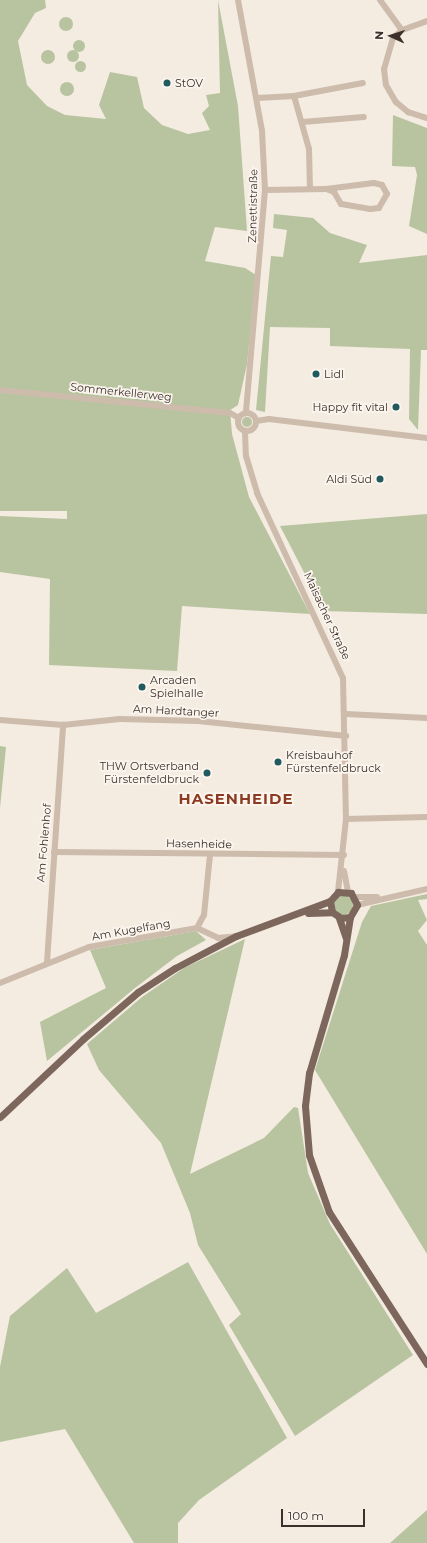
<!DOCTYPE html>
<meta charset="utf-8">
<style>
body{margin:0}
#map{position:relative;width:427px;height:1543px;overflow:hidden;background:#f4ebe1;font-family:Montserrat,sans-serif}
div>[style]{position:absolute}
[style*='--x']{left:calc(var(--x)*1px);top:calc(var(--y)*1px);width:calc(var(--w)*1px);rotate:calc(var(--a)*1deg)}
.green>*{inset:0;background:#b8c4a0}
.round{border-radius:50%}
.minor>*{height:6px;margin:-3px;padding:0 3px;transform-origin:3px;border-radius:3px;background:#cdbbac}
.minor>.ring{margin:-3px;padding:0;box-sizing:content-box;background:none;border:6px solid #cdbbac;border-radius:50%}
.major>*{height:7px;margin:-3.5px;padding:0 3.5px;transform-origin:3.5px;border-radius:3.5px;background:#7d675c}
.dots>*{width:11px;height:11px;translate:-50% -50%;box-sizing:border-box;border:2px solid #fbf5ee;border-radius:50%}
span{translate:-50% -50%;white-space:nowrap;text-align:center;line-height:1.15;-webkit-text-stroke:3.5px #fbf5ee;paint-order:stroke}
.poi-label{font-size:11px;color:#3b302b}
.left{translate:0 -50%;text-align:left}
.right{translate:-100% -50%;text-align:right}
.street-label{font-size:11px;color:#3b302b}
.district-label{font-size:15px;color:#8c3b22;font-weight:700;letter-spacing:1px}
.north{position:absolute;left:371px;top:16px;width:40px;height:40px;-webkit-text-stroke:3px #fbf5ee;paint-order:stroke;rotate:273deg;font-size:11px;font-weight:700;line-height:16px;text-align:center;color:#3b302b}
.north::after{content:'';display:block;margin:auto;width:14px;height:18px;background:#3b302b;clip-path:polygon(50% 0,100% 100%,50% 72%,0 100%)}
.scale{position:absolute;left:281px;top:1509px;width:84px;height:18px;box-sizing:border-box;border:2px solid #3b302b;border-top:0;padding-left:5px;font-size:12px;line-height:14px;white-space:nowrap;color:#3b302b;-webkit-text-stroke:3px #fbf5ee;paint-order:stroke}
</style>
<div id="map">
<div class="green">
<i style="clip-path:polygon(0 0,45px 0,46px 8px,35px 13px,18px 41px,27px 85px,47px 106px,65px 115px,106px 119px,99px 105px,110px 72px,137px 77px,144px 108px,162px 125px,188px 134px,210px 130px,202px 113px,209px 106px,206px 95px,220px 93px,218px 0,238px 106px,247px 231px,215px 227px,205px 261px,245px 268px,256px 275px,247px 364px,238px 405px,230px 410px,232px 434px,249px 497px,310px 614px,182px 606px,177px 671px,49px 665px,50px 579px,0 572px,0 516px,67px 519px,67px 511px,0 511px)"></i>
<i class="round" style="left:59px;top:17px;width:14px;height:14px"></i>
<i class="round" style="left:73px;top:40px;width:12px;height:12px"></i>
<i class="round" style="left:67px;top:50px;width:12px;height:12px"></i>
<i class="round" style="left:41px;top:50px;width:14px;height:14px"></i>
<i class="round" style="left:74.5px;top:60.5px;width:11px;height:11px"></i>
<i class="round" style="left:60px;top:82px;width:14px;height:14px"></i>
<i style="clip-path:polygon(393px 115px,427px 128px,427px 234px,409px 226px,417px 175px,415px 167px,392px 166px)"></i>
<i style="clip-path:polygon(274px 214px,313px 218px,330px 233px,367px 245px,359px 263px,427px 255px,427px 350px,421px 350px,418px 430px,409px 419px,410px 349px,330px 346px,330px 328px,270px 327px,265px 412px,256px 410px,271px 256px,283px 257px,287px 230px,273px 228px)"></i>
<i class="round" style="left:242px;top:417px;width:10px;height:10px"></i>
<i style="clip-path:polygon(427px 514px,427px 614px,324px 611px,280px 526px)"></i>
<i style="clip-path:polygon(0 746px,6px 747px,0 808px)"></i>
<i style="clip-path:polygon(427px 894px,427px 899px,418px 900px,427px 920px,418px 931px,427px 945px,427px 1254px,315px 1070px,362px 922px,371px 906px)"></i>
<i class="round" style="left:333px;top:895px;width:20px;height:20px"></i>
<i style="clip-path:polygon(196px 931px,206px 940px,177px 956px,135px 988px,47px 1061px,40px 1022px,106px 988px,90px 950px)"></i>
<i style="clip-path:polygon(245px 939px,190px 1174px,264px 1138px,294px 1107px,298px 1108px,308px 1173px,330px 1224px,413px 1355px,295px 1436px,229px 1325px,241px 1314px,198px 1245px,190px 1213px,161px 1143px,99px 1070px,87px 1044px,142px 997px,184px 968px)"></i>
<i style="clip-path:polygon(188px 1262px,287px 1438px,199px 1500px,178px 1523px,178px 1543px,134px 1543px,65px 1429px,0 1442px,0 1367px,10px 1316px,67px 1268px,96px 1313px)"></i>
<i style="clip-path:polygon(427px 1510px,427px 1543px,390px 1543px)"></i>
</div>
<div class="minor">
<i style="--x:238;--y:0;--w:133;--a:79.6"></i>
<i style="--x:262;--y:131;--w:59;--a:87.1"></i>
<i style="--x:265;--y:190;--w:224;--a:94.9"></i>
<i style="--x:380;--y:0;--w:37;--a:54"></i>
<i style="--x:427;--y:21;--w:27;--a:160"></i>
<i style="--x:402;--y:30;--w:12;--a:138"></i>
<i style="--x:393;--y:38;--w:32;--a:106"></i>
<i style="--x:384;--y:69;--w:16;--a:83"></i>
<i style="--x:386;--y:85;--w:20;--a:60"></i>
<i style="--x:396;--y:102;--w:16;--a:40"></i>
<i style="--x:408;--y:112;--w:20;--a:18"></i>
<i style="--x:294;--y:96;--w:55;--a:74.2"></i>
<i style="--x:309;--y:149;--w:40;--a:88.6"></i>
<i style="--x:257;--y:98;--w:37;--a:-3"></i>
<i style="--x:294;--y:96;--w:70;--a:-10.7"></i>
<i style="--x:302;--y:122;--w:62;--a:-4.6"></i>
<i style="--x:265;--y:190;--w:61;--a:-0.9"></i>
<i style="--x:326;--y:189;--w:48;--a:-7.1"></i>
<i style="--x:374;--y:183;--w:8;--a:14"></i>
<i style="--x:382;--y:185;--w:10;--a:61"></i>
<i style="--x:387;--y:194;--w:16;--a:120"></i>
<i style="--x:379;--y:208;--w:9;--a:174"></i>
<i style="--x:370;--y:209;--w:29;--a:-170"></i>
<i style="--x:341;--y:204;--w:14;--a:-120"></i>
<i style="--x:334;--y:192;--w:9;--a:-159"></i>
<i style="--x:0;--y:390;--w:231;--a:5.7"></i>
<i style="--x:230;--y:413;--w:10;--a:29"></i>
<i class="ring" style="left:238px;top:413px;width:12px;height:12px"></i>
<i style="--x:256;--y:421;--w:13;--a:-9"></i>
<i style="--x:269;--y:419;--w:159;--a:6.9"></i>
<i style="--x:245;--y:431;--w:25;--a:88"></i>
<i style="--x:246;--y:456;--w:39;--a:73"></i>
<i style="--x:257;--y:493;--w:204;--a:65.1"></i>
<i style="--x:343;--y:678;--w:141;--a:88.8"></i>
<i style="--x:346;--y:819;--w:73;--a:96.3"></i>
<i style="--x:346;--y:714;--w:81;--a:2.8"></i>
<i style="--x:0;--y:720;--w:63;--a:4.5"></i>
<i style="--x:63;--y:725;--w:57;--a:-6"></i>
<i style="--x:120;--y:719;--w:78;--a:1.5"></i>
<i style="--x:198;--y:721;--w:149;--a:5.8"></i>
<i style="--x:346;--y:819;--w:81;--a:-1.4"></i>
<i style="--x:54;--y:852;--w:290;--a:0.6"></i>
<i style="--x:344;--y:871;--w:20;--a:79"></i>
<i style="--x:355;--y:897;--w:22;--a:0"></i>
<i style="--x:357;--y:905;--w:72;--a:-12.9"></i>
<i style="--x:197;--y:928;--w:23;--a:25"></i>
<i style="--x:218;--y:938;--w:18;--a:-6"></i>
<i style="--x:47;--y:962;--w:238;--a:-86.1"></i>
<i style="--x:0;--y:983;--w:96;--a:-22"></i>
<i style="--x:89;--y:947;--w:110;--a:-10"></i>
<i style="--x:197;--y:928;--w:15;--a:-62"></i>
<i style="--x:204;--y:915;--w:60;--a:-84.3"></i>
</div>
<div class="major">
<i style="--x:308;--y:913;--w:24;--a:-2"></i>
<i style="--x:350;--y:917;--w:9;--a:174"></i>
<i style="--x:341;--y:918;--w:11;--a:-146"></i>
<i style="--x:332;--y:912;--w:11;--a:-100"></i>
<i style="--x:330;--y:901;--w:12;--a:-48"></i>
<i style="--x:338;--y:892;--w:13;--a:4"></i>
<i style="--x:351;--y:893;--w:13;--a:63"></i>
<i style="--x:357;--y:905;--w:14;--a:120"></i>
<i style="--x:350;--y:917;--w:38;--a:99"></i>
<i style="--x:344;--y:955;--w:123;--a:106.5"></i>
<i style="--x:309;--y:1073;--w:33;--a:97"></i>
<i style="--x:305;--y:1106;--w:49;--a:85.3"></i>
<i style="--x:309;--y:1155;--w:60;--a:70.7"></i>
<i style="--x:329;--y:1212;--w:181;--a:57.2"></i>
<i style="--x:339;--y:918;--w:21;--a:71"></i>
<i style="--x:0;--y:1117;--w:114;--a:-43.2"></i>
<i style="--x:83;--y:1039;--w:72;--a:-40.5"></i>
<i style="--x:138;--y:992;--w:44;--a:-33"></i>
<i style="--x:175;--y:968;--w:69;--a:-27.7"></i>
<i style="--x:236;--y:936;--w:100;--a:-20.4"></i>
</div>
<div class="dots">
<i style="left:167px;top:83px;background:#1f5a5e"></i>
<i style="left:316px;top:374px;background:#1f5a5e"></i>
<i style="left:396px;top:407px;background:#1f5a5e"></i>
<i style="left:380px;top:479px;background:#1f5a5e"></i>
<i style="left:142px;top:687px;background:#1f5a5e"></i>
<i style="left:278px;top:762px;background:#1f5a5e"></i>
<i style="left:207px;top:773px;background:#1f5a5e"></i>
</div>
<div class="poi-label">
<span class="left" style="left:175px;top:83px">StOV</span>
<span class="left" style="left:324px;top:374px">Lidl</span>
<span class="right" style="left:388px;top:407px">Happy fit vital</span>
<span class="right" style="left:372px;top:479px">Aldi Süd</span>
<span class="left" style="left:150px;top:687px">Arcaden<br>Spielhalle</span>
<span class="left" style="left:286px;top:762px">Kreisbauhof<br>Fürstenfeldbruck</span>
<span class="right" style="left:199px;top:773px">THW Ortsverband<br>Fürstenfeldbruck</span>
</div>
<div class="street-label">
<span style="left:253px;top:206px;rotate:-89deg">Zenettistraße</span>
<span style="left:121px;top:392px;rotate:6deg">Sommerkellerweg</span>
<span style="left:327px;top:616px;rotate:65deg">Maisacher Straße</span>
<span style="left:176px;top:711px;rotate:3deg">Am Hardtanger</span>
<span style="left:44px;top:843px;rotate:-85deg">Am Fohlenhof</span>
<span style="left:199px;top:844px;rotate:1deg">Hasenheide</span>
<span style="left:131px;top:930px;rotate:-10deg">Am Kugelfang</span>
</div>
<div class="district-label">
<span style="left:236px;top:799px">HASENHEIDE</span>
</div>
<div class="north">N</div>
<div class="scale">100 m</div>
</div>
